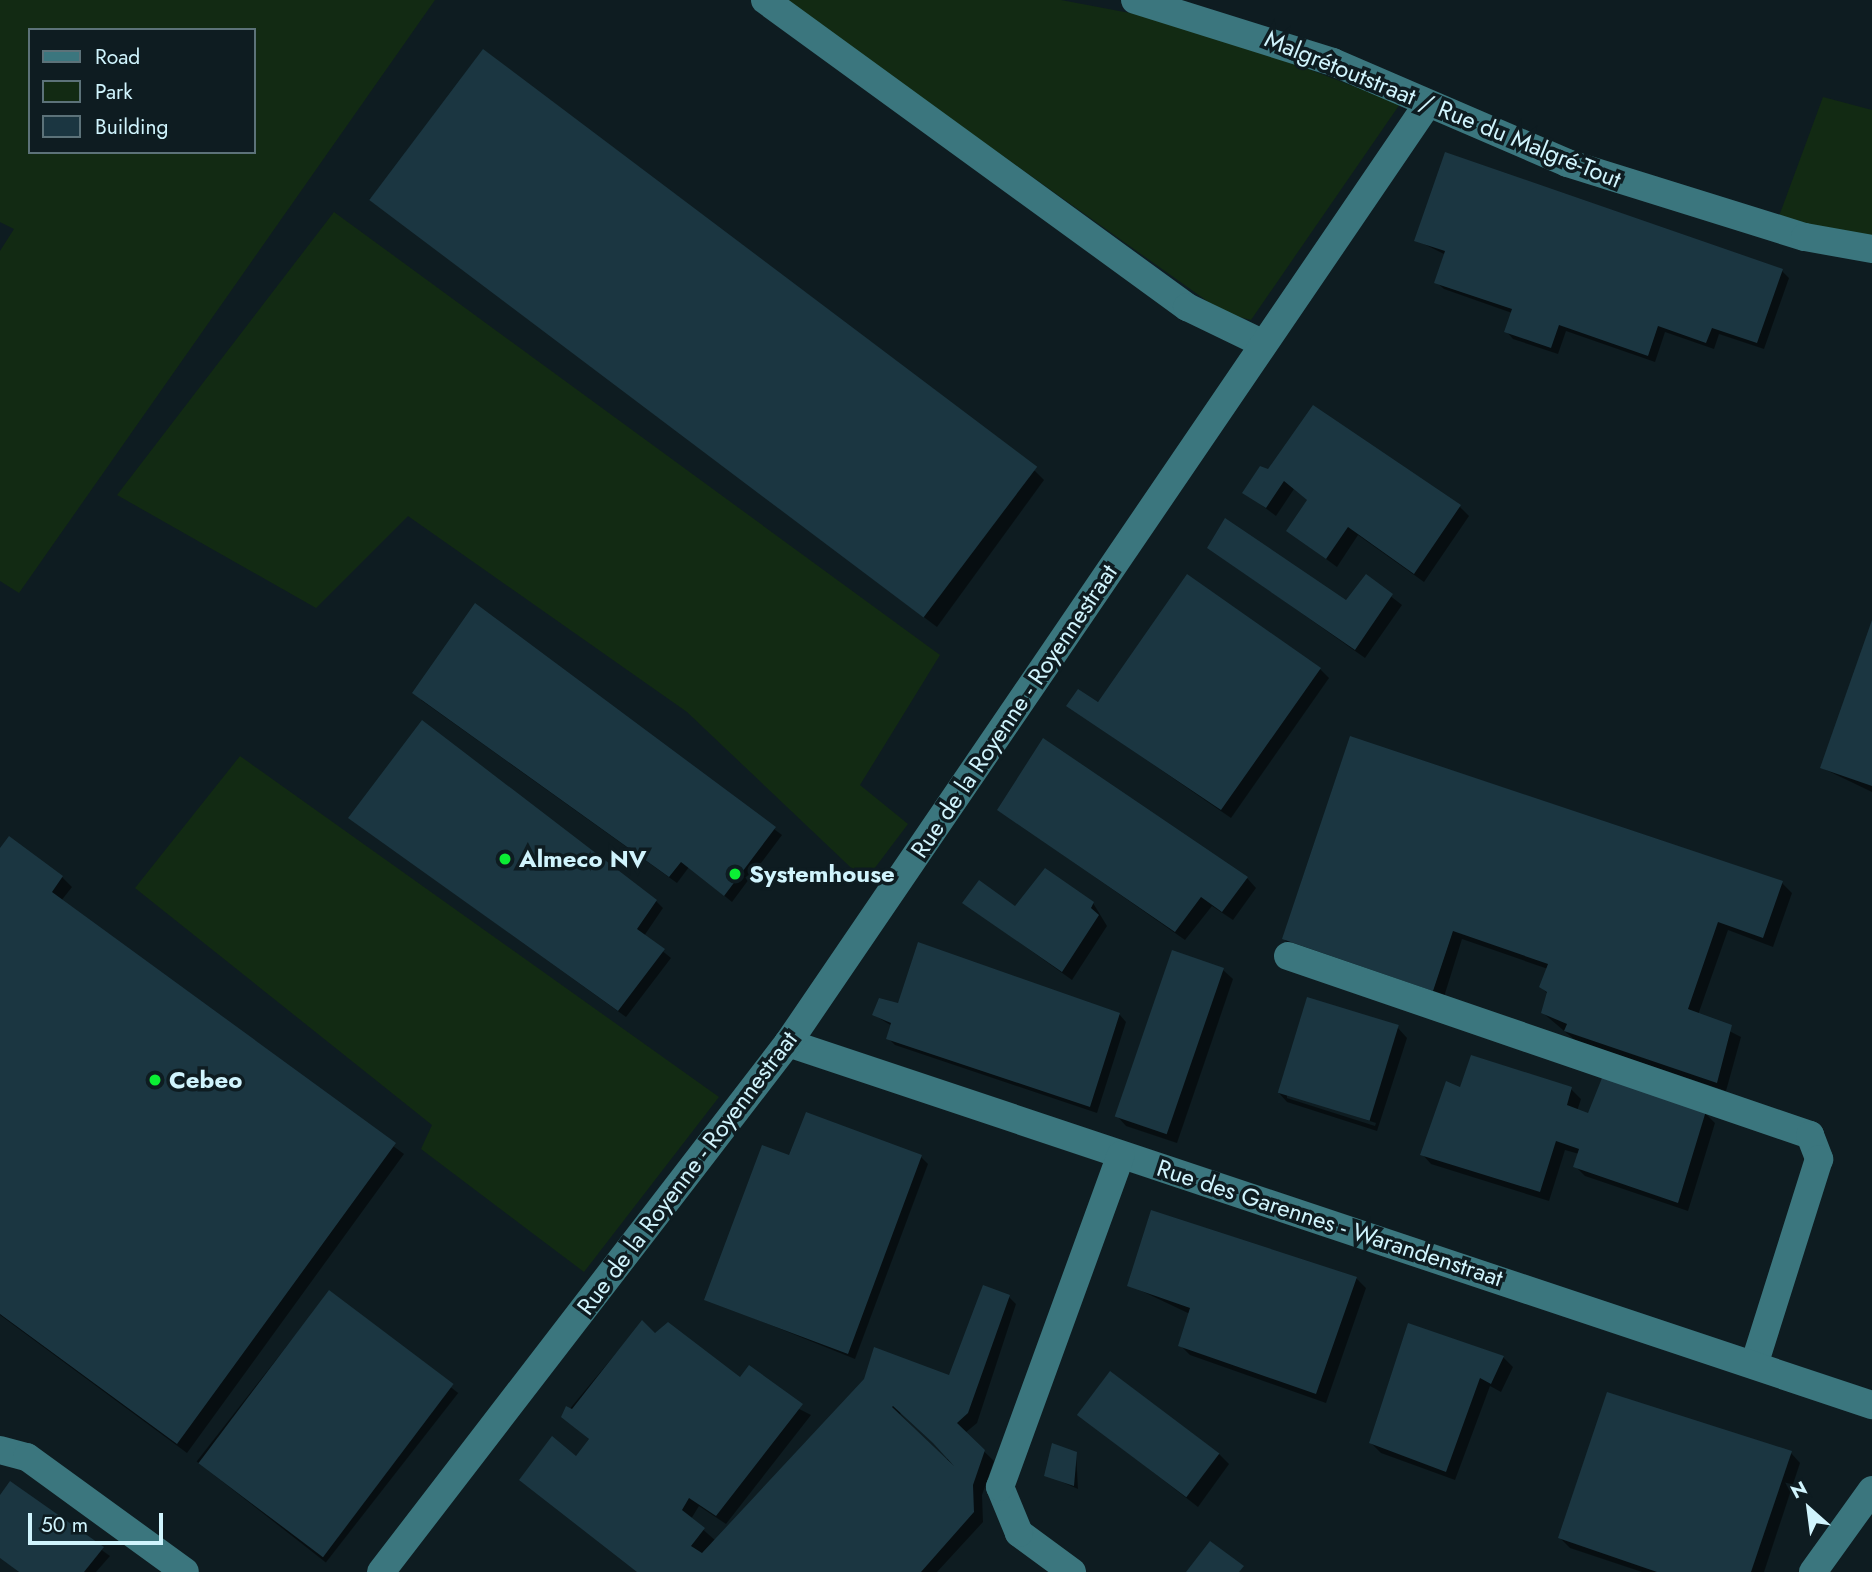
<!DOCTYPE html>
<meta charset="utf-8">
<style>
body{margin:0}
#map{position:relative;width:1872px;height:1572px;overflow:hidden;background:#0e1c21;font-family:Jost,sans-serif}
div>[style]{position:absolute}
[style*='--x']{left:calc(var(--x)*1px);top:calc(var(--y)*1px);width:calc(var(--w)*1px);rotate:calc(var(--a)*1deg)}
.green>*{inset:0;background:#122a13}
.shadow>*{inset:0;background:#0007;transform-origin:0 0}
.building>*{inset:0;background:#1b3641;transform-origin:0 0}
.minor>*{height:28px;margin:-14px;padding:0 14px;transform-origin:14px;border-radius:14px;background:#3b767e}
.dots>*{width:19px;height:19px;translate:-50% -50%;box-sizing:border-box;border:4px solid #0e1c21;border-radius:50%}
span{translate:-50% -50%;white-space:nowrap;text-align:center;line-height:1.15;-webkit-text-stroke:7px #0e1c21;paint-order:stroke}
.street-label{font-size:24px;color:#d0f4fd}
.poi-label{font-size:24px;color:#d0f4fd;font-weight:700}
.left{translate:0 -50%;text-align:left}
.legend{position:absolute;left:28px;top:28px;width:228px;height:126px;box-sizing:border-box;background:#0e1c21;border:2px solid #5c7279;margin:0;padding:9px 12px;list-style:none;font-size:21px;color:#d0f4fd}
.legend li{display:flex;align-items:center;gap:14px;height:35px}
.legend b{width:35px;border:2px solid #5c7279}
.north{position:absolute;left:1774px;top:1474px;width:70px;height:70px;-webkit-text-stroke:5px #0e1c21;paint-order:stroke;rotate:332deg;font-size:19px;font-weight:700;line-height:28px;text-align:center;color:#d0f4fd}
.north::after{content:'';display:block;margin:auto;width:24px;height:32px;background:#d0f4fd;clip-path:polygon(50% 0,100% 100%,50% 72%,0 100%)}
.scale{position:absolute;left:28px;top:1513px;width:135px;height:32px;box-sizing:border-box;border:4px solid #d0f4fd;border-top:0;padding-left:9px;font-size:21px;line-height:24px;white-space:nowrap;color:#d0f4fd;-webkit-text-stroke:5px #0e1c21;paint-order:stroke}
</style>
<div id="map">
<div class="green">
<i style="clip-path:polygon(evenodd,0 0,435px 0,19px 593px,0 581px,0 251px,14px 229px,0 222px,0 0,30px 30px,254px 30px,254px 152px,30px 152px,30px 30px)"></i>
<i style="clip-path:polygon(783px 0,1061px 0,1193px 25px,1400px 104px,1251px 320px,1224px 313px)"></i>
<i style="clip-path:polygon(1823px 97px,1872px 110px,1872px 241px,1778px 219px)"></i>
<i style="clip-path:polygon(334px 212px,940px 655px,860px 785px,908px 824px,865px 881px,687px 712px,408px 516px,316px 608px,117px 495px)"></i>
<i style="clip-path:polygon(240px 756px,719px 1097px,584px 1272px,421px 1149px,432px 1125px,135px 888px)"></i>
</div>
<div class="shadow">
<i style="clip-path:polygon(369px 198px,1035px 471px,1044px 480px,937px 627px)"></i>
<i style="clip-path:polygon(1416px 240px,1782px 271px,1789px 278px,1764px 349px,1719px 334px,1714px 349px,1665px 332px,1655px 362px,1566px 331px,1558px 354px,1513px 339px,1506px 331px,1512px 313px,1444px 289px,1436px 282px,1446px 255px)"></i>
<i style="clip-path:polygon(1261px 468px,1460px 507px,1469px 516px,1424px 582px,1358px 535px,1337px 567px,1288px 531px,1309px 501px,1294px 489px,1276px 516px,1244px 492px)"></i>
<i style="clip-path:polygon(1209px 548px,1347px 603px,1366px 577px,1402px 605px,1365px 658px)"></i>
<i style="clip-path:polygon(476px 606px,782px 835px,732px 902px,689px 867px,677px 883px,421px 700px)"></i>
<i style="clip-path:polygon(1872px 624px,1872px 792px,1822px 768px)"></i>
<i style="clip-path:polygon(1320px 669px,1329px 678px,1231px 818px,1068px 706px)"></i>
<i style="clip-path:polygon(1351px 738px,1782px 883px,1792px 893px,1773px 947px,1728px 930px,1698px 1015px,1741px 1037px,1726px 1091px,1576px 1041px,1543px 1013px,1548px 994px,1541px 987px,1548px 969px,1462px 939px,1443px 1000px,1293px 948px,1284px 939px)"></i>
<i style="clip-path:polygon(999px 810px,1247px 878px,1256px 888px,1233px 920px,1212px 906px,1185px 940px)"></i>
<i style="clip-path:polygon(358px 824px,656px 901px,663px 908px,644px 936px,671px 958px,626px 1017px)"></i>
<i style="clip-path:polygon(0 851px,62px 877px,72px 887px,61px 901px,404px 1154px,187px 1453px,0 1315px)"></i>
<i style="clip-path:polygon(964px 903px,1016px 908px,1093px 903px,1107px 926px,1072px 980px)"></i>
<i style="clip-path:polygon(1223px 970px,1233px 979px,1177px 1143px,1126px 1126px,1117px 1116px)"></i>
<i style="clip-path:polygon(899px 1005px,1119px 1014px,1126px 1022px,1097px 1113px,895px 1045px,888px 1038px,892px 1026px,874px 1015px)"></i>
<i style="clip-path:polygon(evenodd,1398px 1028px,1407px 1038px,1377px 1131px,1287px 1102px,1278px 1092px,1398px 1028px,1287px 1094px,1376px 1123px,1375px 1126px,1287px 1098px,1287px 1094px)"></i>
<i style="clip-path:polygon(1571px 1089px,1581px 1099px,1577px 1111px,1589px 1115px,1705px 1113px,1715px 1123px,1688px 1211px,1585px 1176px,1575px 1166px,1579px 1154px,1565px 1150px,1549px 1201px,1431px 1164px,1422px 1154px,1461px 1090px)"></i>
<i style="clip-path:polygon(790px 1157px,921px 1157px,928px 1164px,855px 1359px,706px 1299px)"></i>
<i style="clip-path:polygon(1356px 1278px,1366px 1288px,1326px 1403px,1190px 1355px,1180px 1345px,1190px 1314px,1129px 1285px)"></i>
<i style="left:329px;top:1292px;width:164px;height:215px;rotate:38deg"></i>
<i style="clip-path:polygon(evenodd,1009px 1297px,1016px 1304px,977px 1423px,965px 1433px,994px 1461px,982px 1495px,983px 1522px,937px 1572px,637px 1572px,576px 1458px,590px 1440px,563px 1417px,642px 1322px,656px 1336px,811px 1415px,726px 1524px,699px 1506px,691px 1519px,716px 1541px,865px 1380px,956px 1380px,1009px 1297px,902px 1412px,949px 1457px,945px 1461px,900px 1414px,902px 1412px)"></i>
<i style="clip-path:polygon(1503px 1357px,1513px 1367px,1501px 1392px,1490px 1386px,1455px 1480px,1381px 1453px,1371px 1443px)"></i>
<i style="clip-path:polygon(1078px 1414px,1219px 1454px,1229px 1464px,1198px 1507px)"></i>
<i style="clip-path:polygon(1076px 1453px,1078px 1489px,1046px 1475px)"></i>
<i style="clip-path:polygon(1791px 1453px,1800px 1463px,1764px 1572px,1642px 1572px,1570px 1548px,1560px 1538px)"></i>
<i style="clip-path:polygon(10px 1484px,110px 1556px,96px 1572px,19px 1572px,0 1557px,0 1498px)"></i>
</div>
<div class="building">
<i style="left:483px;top:49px;width:694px;height:189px;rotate:37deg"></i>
<i style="clip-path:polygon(1445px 152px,1783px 269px,1757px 343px,1712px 328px,1706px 343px,1658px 326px,1648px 356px,1559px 325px,1551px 348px,1504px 332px,1512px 309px,1434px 283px,1445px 251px,1414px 241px)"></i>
<i style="clip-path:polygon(1313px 405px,1461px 505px,1414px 574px,1348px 527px,1326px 559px,1286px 531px,1307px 500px,1284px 481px,1266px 508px,1242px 493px,1260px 466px,1268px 469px)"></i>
<i style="clip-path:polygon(1225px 518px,1346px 600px,1366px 574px,1393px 594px,1355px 650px,1207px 548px)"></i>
<i style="clip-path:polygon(1187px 574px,1321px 668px,1221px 810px,1066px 706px,1078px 689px,1098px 702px)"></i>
<i style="clip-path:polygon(475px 603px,776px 827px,724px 896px,681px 862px,669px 877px,412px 693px)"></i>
<i style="clip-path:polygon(1872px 620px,1872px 786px,1820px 768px)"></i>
<i style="clip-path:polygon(422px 720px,657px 900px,637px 929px,665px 949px,618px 1011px,348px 818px)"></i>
<i style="clip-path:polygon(1350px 736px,1783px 881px,1763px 938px,1718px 922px,1688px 1009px,1732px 1025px,1717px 1083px,1564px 1031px,1567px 1024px,1541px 1013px,1547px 992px,1539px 987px,1548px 964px,1453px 931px,1433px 991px,1282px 939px)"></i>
<i style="clip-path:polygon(1043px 738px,1248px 877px,1222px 912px,1201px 897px,1175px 932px,997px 810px)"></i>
<i style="clip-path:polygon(9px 836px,63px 876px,52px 892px,396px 1143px,177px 1444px,0 1314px,0 848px)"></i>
<i style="clip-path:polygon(1045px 868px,1094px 902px,1091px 908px,1099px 915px,1062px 972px,962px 903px,979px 880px,1015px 906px)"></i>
<i style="clip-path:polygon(918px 942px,1120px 1013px,1090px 1107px,886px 1039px,891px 1023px,872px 1015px,879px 998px,898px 1003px)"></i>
<i style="left:1172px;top:950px;width:55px;height:176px;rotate:19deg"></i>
<i style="left:1307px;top:997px;width:96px;height:100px;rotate:17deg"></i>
<i style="clip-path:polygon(1471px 1055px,1572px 1087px,1567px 1105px,1588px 1113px,1602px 1078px,1706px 1111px,1678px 1203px,1573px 1167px,1579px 1149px,1556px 1141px,1540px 1192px,1420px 1155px,1446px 1081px,1460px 1087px)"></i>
<i style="clip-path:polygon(806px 1112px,922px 1155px,848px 1354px,704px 1300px,762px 1145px,789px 1155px)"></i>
<i style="clip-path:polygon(1151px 1210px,1357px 1277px,1316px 1394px,1178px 1346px,1190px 1308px,1127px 1286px)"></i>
<i style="clip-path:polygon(evenodd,983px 1285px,1010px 1295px,968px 1413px,957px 1423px,985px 1450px,973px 1485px,974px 1512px,921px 1572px,637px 1572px,519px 1480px,552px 1436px,576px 1456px,589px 1439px,561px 1417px,566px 1406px,572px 1409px,642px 1320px,655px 1333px,668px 1322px,740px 1377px,749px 1365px,803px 1404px,716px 1516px,689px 1498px,682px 1510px,705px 1528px,691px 1546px,702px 1553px,864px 1379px,874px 1347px,949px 1375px,983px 1285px,893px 1406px,933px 1443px,954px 1466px,892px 1407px,893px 1406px)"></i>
<i style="left:329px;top:1290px;width:156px;height:217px;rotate:37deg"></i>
<i style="clip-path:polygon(1408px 1323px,1504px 1356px,1491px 1384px,1480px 1378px,1446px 1472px,1369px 1443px)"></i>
<i style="left:1110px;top:1371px;width:137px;height:55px;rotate:37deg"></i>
<i style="clip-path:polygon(1607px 1392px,1792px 1451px,1751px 1572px,1657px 1572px,1558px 1538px)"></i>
<i style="clip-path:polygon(1052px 1443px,1077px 1452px,1074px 1486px,1044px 1476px)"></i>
<i style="clip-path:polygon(10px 1481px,104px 1547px,84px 1572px,19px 1572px,0 1558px,0 1495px)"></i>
<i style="clip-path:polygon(1210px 1541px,1244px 1566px,1239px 1572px,1186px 1572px)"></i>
</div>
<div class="minor">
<i style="--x:765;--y:0;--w:522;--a:36.04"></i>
<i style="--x:1187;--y:307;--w:85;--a:25.7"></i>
<i style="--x:1135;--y:0;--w:207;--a:17.4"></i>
<i style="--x:1333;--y:62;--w:255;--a:23.3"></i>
<i style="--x:1567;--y:163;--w:249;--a:17.3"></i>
<i style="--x:1805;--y:237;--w:68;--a:10.2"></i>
<i style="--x:1288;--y:956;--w:552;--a:18.93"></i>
<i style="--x:1810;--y:1135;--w:26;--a:69"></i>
<i style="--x:1819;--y:1159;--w:216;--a:107.5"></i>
<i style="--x:788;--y:1043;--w:1143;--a:18.47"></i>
<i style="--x:0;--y:1450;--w:28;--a:15"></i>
<i style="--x:27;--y:1457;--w:195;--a:36"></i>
<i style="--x:381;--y:1572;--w:667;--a:-52.43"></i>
<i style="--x:788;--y:1043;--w:1135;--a:-55.74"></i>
<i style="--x:1072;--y:1572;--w:66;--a:-143.7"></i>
<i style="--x:1019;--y:1533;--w:50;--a:-112.4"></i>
<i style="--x:1000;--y:1487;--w:353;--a:-70"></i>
<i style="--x:1813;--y:1572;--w:101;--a:-54.3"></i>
</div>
<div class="dots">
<i style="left:505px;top:859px;background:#0bee34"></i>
<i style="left:735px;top:874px;background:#0bee34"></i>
<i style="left:155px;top:1080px;background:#0bee34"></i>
</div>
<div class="street-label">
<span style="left:1443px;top:109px;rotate:22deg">Malgrétoutstraat / Rue du Malgré-Tout</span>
<span style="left:1014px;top:711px;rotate:-56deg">Rue de la Royenne - Royennestraat</span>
<span style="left:687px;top:1173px;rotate:-53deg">Rue de la Royenne - Royennestraat</span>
<span style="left:1330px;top:1223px;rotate:18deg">Rue des Garennes - Warandenstraat</span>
</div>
<div class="poi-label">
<span class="left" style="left:519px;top:859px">Almeco NV</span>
<span class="left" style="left:749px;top:874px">Systemhouse</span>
<span class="left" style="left:169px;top:1080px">Cebeo</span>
</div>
<ul class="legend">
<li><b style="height:9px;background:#3b767e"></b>Road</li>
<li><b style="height:19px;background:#122a13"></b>Park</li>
<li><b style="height:19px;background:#1b3641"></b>Building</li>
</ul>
<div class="north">N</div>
<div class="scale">50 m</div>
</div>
